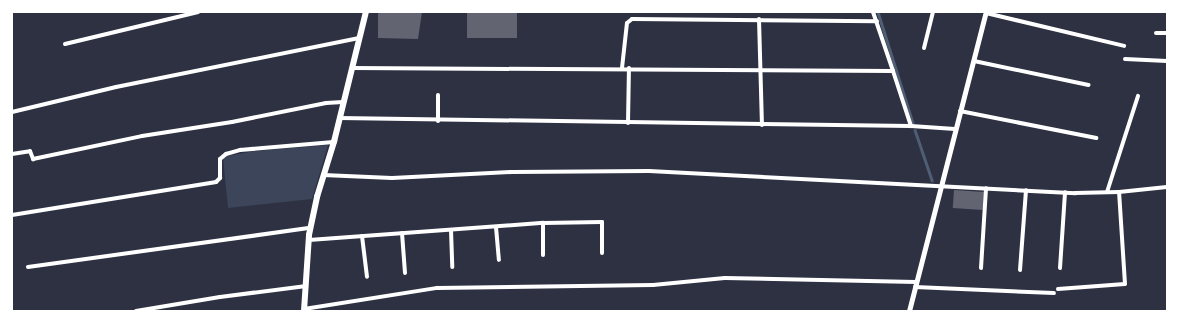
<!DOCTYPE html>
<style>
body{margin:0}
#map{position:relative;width:1179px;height:323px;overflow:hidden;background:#2d3142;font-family:Quicksand,sans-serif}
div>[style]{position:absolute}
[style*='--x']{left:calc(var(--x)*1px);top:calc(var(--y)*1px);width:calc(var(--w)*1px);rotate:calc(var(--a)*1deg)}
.green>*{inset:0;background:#3c4559}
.stream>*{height:2.5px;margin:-1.25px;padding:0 1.25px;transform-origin:1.25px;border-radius:1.25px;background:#4f5d75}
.building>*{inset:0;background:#626471;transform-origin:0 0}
.minor>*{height:4px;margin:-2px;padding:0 2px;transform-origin:2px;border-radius:2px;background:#fff}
.tertiary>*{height:4.5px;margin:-2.25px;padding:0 2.25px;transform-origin:2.25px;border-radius:2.25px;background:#fff}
.secondary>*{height:5.5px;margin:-2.75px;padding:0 2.75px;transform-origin:2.75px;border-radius:2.75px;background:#fff}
span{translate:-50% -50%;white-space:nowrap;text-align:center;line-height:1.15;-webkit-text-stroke:4px #fff;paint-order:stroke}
.frame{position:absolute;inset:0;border:13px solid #fff;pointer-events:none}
</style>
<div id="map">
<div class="green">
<i style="clip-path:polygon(328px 145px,312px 199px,228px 208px,223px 157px,255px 151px)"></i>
</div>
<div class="stream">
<i style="--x:878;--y:12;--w:116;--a:72.5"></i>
<i style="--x:915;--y:130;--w:53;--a:71.2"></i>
</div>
<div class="building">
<i style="clip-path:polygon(380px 12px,422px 12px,418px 39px,378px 38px,378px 14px)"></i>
<i style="left:467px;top:12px;width:50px;height:26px"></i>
<i style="left:954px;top:190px;width:30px;height:18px;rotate:4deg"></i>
</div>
<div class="minor">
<i style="--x:873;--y:12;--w:62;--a:71.3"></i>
<i style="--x:986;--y:13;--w:142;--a:13.4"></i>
<i style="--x:759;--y:19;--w:106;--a:88.4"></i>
<i style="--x:1156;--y:33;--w:11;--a:0"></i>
<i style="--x:65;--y:44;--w:137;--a:-13.5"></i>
<i style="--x:924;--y:48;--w:37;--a:-76"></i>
<i style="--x:1125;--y:59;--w:42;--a:2.7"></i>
<i style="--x:974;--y:61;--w:117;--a:11.8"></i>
<i style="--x:352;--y:68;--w:541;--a:0.32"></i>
<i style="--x:893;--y:71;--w:58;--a:71.9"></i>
<i style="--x:622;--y:68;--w:45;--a:-83.7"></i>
<i style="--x:627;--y:23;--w:6;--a:-39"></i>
<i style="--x:632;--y:19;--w:245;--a:0.5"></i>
<i style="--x:960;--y:111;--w:139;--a:11.2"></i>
<i style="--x:12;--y:112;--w:107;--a:-13.5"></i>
<i style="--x:116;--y:87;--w:248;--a:-11.4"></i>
<i style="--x:339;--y:118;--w:572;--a:0.8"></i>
<i style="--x:911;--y:126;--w:44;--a:3.9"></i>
<i style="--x:438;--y:121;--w:26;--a:-90"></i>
<i style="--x:628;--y:123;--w:55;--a:-89"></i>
<i style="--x:12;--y:154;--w:18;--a:-9"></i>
<i style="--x:30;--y:151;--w:9;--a:69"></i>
<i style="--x:33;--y:159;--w:111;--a:-11.9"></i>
<i style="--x:142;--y:136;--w:91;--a:-8.8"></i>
<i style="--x:232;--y:122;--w:96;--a:-11.4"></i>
<i style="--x:326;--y:103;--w:17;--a:-3"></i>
<i style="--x:323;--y:175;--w:69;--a:2.5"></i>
<i style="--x:392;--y:178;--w:120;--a:-2.9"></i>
<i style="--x:512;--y:172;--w:137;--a:-0.4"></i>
<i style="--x:649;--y:171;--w:427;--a:3"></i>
<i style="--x:1075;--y:193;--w:44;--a:-1.3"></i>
<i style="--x:1119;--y:192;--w:48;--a:-5.9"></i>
<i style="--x:1107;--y:192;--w:101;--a:-72.1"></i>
<i style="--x:12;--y:215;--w:207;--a:-9.2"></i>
<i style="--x:216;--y:182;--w:6;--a:-45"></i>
<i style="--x:220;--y:178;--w:19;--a:-90"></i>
<i style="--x:220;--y:159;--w:8;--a:-40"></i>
<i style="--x:226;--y:154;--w:15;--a:-16"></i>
<i style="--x:240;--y:150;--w:94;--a:-4.9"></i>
<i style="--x:543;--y:223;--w:32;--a:90"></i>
<i style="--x:496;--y:227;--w:33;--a:85"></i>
<i style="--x:451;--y:230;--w:37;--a:88"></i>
<i style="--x:402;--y:233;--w:40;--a:85.7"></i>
<i style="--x:362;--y:236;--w:41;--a:83"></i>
<i style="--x:309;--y:240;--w:235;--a:-4.2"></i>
<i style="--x:543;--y:223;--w:59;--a:-1"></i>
<i style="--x:602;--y:222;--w:31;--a:90"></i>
<i style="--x:28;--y:267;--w:285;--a:-7.9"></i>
<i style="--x:981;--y:268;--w:80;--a:-86.4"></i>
<i style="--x:1060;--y:268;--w:76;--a:-86.2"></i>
<i style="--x:1020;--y:270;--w:80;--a:-85.7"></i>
<i style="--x:915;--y:287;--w:139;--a:2.5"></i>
<i style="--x:1058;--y:289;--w:67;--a:-4.3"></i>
<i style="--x:1125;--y:284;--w:92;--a:-93.7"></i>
<i style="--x:304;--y:309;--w:135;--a:-9"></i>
<i style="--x:437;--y:288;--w:216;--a:-0.8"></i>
<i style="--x:653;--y:285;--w:72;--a:-5.6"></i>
<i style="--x:725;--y:278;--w:191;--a:1.2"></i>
<i style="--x:136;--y:311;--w:85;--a:-9.5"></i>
<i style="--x:220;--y:297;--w:87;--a:-7.3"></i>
</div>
<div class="tertiary">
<i style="--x:909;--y:311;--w:309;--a:-75.6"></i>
</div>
<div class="secondary">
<i style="--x:304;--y:311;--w:76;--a:-86.2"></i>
<i style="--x:309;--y:235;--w:39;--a:-78"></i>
<i style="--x:317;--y:197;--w:58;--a:-72.8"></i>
<i style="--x:334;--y:142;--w:134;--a:-76.2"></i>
</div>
<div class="frame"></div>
</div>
